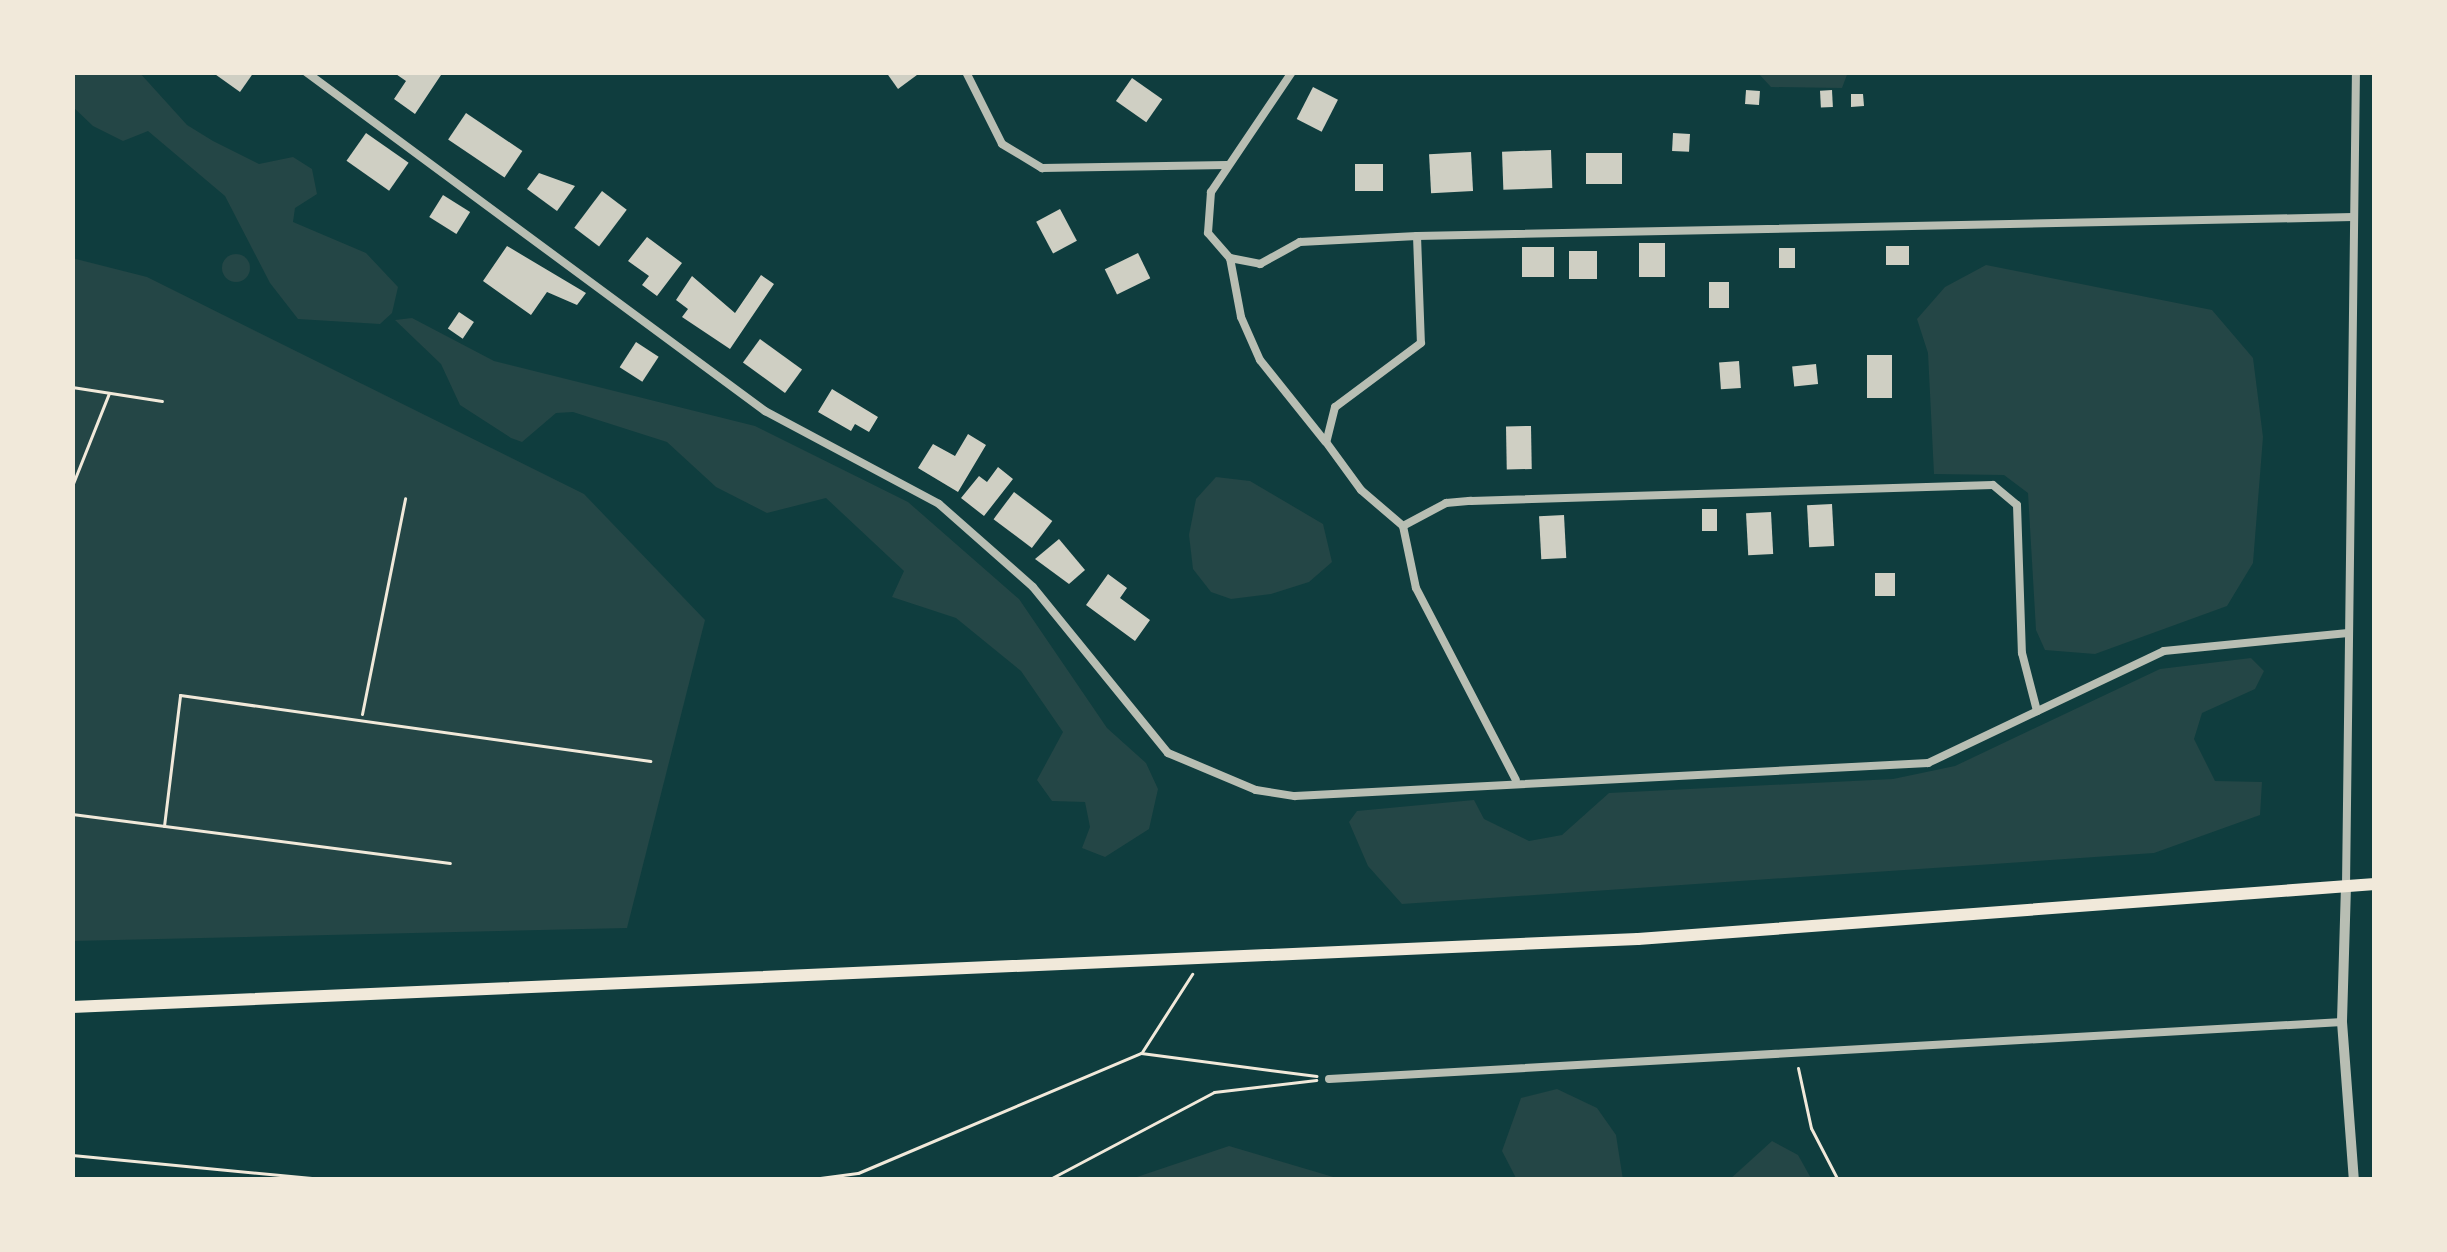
<!DOCTYPE html>
<style>
body{margin:0}
#map{position:relative;width:2447px;height:1252px;overflow:hidden;background:#0f3d3e;font-family:"PT Sans Narrow",sans-serif}
div>[style]{position:absolute}
[style*='--x']{left:calc(var(--x)*1px);top:calc(var(--y)*1px);width:calc(var(--w)*1px);rotate:calc(var(--a)*1deg)}
.green>*{inset:0;background:#244646}
.round{border-radius:50%}
.building>*{inset:0;background:#cfcfc3;transform-origin:0 0}
.path>*{height:3px;margin:-1.5px;padding:0 1.5px;transform-origin:1.5px;border-radius:1.5px;background:#f1e9da}
.minor>*{height:8px;margin:-4px;padding:0 4px;transform-origin:4px;border-radius:4px;background:#b8beb3}
.tertiary>*{height:10px;margin:-5px;padding:0 5px;transform-origin:5px;border-radius:5px;background:#b8beb3}
.primary>*{height:12px;margin:-6px;padding:0 6px;transform-origin:6px;border-radius:6px;background:#f1e9da}
span{translate:-50% -50%;white-space:nowrap;text-align:center;line-height:1.15;-webkit-text-stroke:9px #f1e9da;paint-order:stroke}
.frame{position:absolute;inset:0;border:75px solid #f1e9da;pointer-events:none}
</style>
<div id="map">
<div class="green">
<i style="clip-path:polygon(72px 72px,139px 72px,187px 125px,213px 141px,259px 164px,293px 157px,312px 169px,317px 194px,295px 208px,293px 222px,366px 253px,398px 287px,392px 313px,380px 324px,298px 319px,270px 283px,225px 196px,148px 131px,123px 141px,93px 126px,72px 106px)"></i>
<i style="clip-path:polygon(1757px 72px,1848px 72px,1842px 88px,1771px 87px)"></i>
<i class="round" style="left:222px;top:254px;width:28px;height:28px"></i>
<i style="clip-path:polygon(72px 258px,147px 277px,584px 494px,705px 620px,627px 928px,72px 941px)"></i>
<i style="clip-path:polygon(1986px 265px,2212px 310px,2253px 358px,2263px 437px,2253px 563px,2227px 606px,2095px 654px,2045px 650px,2036px 630px,2028px 493px,2004px 475px,1934px 474px,1928px 353px,1917px 319px,1945px 287px)"></i>
<i style="clip-path:polygon(412px 318px,494px 361px,755px 426px,908px 502px,1019px 599px,1107px 728px,1146px 763px,1158px 789px,1149px 829px,1105px 857px,1082px 848px,1090px 827px,1085px 802px,1052px 801px,1037px 780px,1063px 732px,1021px 671px,956px 618px,892px 597px,904px 571px,826px 498px,767px 513px,716px 487px,667px 442px,573px 412px,556px 413px,522px 442px,511px 438px,460px 405px,441px 364px,395px 320px)"></i>
<i style="clip-path:polygon(1216px 477px,1250px 481px,1323px 524px,1332px 562px,1309px 582px,1271px 594px,1231px 599px,1211px 592px,1193px 569px,1189px 535px,1196px 499px)"></i>
<i style="clip-path:polygon(2251px 658px,2264px 671px,2255px 689px,2202px 713px,2194px 739px,2215px 781px,2262px 782px,2260px 815px,2154px 853px,1402px 904px,1368px 866px,1349px 822px,1357px 811px,1474px 800px,1484px 819px,1529px 841px,1562px 835px,1609px 793px,1893px 779px,1955px 766px,2160px 669px)"></i>
<i style="clip-path:polygon(1557px 1089px,1597px 1108px,1616px 1135px,1623px 1180px,1517px 1180px,1502px 1151px,1521px 1098px)"></i>
<i style="clip-path:polygon(1772px 1141px,1798px 1155px,1812px 1180px,1729px 1180px)"></i>
<i style="clip-path:polygon(1229px 1146px,1340px 1179px,1341px 1180px,1128px 1180px)"></i>
</div>
<div class="building">
<i style="clip-path:polygon(212px 72px,254px 72px,240px 92px)"></i>
<i style="clip-path:polygon(393px 72px,436px 72px,441px 75px,415px 114px,394px 99px,406px 81px)"></i>
<i style="clip-path:polygon(886px 72px,921px 72px,898px 89px)"></i>
<i style="left:1132px;top:78px;width:37px;height:28px;rotate:35deg"></i>
<i style="left:1313px;top:87px;width:28px;height:36px;rotate:27deg"></i>
<i style="left:1746px;top:90px;width:14px;height:14px;rotate:4deg"></i>
<i style="left:1832px;top:90px;width:17px;height:12px;rotate:87deg"></i>
<i style="clip-path:polygon(1851px 94px,1863px 94px,1864px 106px,1851px 107px)"></i>
<i style="left:466px;top:113px;width:68px;height:32px;rotate:34deg"></i>
<i style="left:366px;top:133px;width:52px;height:34px;rotate:35deg"></i>
<i style="left:1673px;top:133px;width:17px;height:18px;rotate:3deg"></i>
<i style="left:1551px;top:150px;width:38px;height:49px;rotate:88deg"></i>
<i style="left:1471px;top:152px;width:39px;height:42px;rotate:87deg"></i>
<i style="left:1586px;top:153px;width:36px;height:31px"></i>
<i style="left:1355px;top:164px;width:28px;height:27px"></i>
<i style="clip-path:polygon(539px 173px,575px 186px,557px 211px,527px 189px)"></i>
<i style="left:602px;top:191px;width:31px;height:46px;rotate:37deg"></i>
<i style="left:443px;top:195px;width:32px;height:26px;rotate:32deg"></i>
<i style="left:1060px;top:209px;width:36px;height:27px;rotate:62deg"></i>
<i style="clip-path:polygon(647px 237px,682px 263px,657px 296px,642px 285px,649px 276px,628px 261px)"></i>
<i style="left:1639px;top:243px;width:26px;height:34px"></i>
<i style="clip-path:polygon(507px 246px,586px 293px,577px 305px,547px 292px,531px 315px,483px 281px)"></i>
<i style="left:1886px;top:246px;width:23px;height:19px"></i>
<i style="left:1522px;top:247px;width:32px;height:30px"></i>
<i style="left:1779px;top:248px;width:16px;height:20px"></i>
<i style="left:1569px;top:251px;width:28px;height:28px"></i>
<i style="left:1138px;top:253px;width:28px;height:37px;rotate:64deg"></i>
<i style="clip-path:polygon(761px 275px,774px 284px,730px 349px,682px 317px,688px 309px,676px 300px,692px 276px,735px 313px)"></i>
<i style="left:1709px;top:282px;width:20px;height:26px"></i>
<i style="left:459px;top:312px;width:18px;height:20px;rotate:34deg"></i>
<i style="left:760px;top:339px;width:52px;height:29px;rotate:36deg"></i>
<i style="left:636px;top:342px;width:27px;height:30px;rotate:33deg"></i>
<i style="left:1867px;top:355px;width:25px;height:43px"></i>
<i style="left:1739px;top:361px;width:27px;height:20px;rotate:86deg"></i>
<i style="left:1816px;top:364px;width:20px;height:24px;rotate:84deg"></i>
<i style="clip-path:polygon(832px 389px,878px 417px,869px 432px,855px 424px,851px 431px,818px 412px)"></i>
<i style="left:1531px;top:426px;width:43px;height:25px;rotate:89deg"></i>
<i style="clip-path:polygon(968px 434px,986px 445px,958px 492px,918px 468px,933px 444px,955px 456px)"></i>
<i style="clip-path:polygon(998px 467px,1013px 479px,984px 516px,961px 498px,979px 476px,987px 482px)"></i>
<i style="left:1014px;top:492px;width:48px;height:34px;rotate:37deg"></i>
<i style="left:1832px;top:504px;width:42px;height:25px;rotate:87deg"></i>
<i style="left:1702px;top:509px;width:15px;height:22px"></i>
<i style="left:1771px;top:512px;width:42px;height:25px;rotate:87deg"></i>
<i style="left:1564px;top:515px;width:43px;height:25px;rotate:87deg"></i>
<i style="clip-path:polygon(1059px 539px,1085px 570px,1069px 584px,1035px 559px)"></i>
<i style="left:1895px;top:573px;width:23px;height:20px;rotate:90deg"></i>
<i style="clip-path:polygon(1108px 574px,1127px 588px,1120px 598px,1150px 620px,1135px 641px,1086px 605px)"></i>
</div>
<div class="path">
<i style="--x:72;--y:387;--w:91;--a:8.8"></i>
<i style="--x:72;--y:486;--w:100;--a:-68.3"></i>
<i style="--x:362;--y:714;--w:220;--a:-78.7"></i>
<i style="--x:72;--y:814;--w:381;--a:7.4"></i>
<i style="--x:164;--y:826;--w:132;--a:-83"></i>
<i style="--x:180;--y:695;--w:475;--a:8"></i>
<i style="--x:1142;--y:1052;--w:93;--a:-57.3"></i>
<i style="--x:1798;--y:1068;--w:61;--a:77.8"></i>
<i style="--x:1811;--y:1128;--w:59;--a:62.6"></i>
<i style="--x:72;--y:1155;--w:262;--a:5.5"></i>
<i style="--x:805;--y:1180;--w:53;--a:-7.5"></i>
<i style="--x:858;--y:1173;--w:307;--a:-23"></i>
<i style="--x:1141;--y:1053;--w:177;--a:7.5"></i>
<i style="--x:1048;--y:1180;--w:188;--a:-27.9"></i>
<i style="--x:1214;--y:1092;--w:103;--a:-6.7"></i>
</div>
<div class="minor">
<i style="--x:306;--y:72;--w:571;--a:36.45"></i>
<i style="--x:765;--y:411;--w:197;--a:28.1"></i>
<i style="--x:939;--y:504;--w:125;--a:41.4"></i>
<i style="--x:1033;--y:587;--w:214;--a:50.9"></i>
<i style="--x:1168;--y:753;--w:95;--a:22.8"></i>
<i style="--x:1256;--y:790;--w:39;--a:9"></i>
<i style="--x:1295;--y:796;--w:634;--a:-2.98"></i>
<i style="--x:1928;--y:763;--w:261;--a:-25.4"></i>
<i style="--x:2164;--y:651;--w:185;--a:-5.6"></i>
<i style="--x:966;--y:72;--w:80;--a:63.4"></i>
<i style="--x:1002;--y:144;--w:47;--a:31"></i>
<i style="--x:1042;--y:168;--w:185;--a:-0.9"></i>
<i style="--x:1292;--y:72;--w:145;--a:124"></i>
<i style="--x:1211;--y:192;--w:41;--a:94.2"></i>
<i style="--x:1208;--y:233;--w:33;--a:49"></i>
<i style="--x:1230;--y:258;--w:31;--a:11"></i>
<i style="--x:1260;--y:264;--w:46;--a:-28.8"></i>
<i style="--x:1300;--y:242;--w:117;--a:-2.9"></i>
<i style="--x:1417;--y:236;--w:107;--a:87.9"></i>
<i style="--x:1421;--y:343;--w:107;--a:143.3"></i>
<i style="--x:1335;--y:407;--w:36;--a:104"></i>
<i style="--x:1326;--y:442;--w:59;--a:53.9"></i>
<i style="--x:1361;--y:490;--w:55;--a:40.6"></i>
<i style="--x:1403;--y:526;--w:63;--a:78.2"></i>
<i style="--x:1416;--y:588;--w:216;--a:62.5"></i>
<i style="--x:1417;--y:236;--w:936;--a:-1.16"></i>
<i style="--x:1230;--y:258;--w:60;--a:79.4"></i>
<i style="--x:1241;--y:317;--w:47;--a:66.2"></i>
<i style="--x:1260;--y:360;--w:104;--a:51.3"></i>
<i style="--x:1403;--y:526;--w:49;--a:-28.1"></i>
<i style="--x:1446;--y:503;--w:25;--a:-5"></i>
<i style="--x:1471;--y:501;--w:522;--a:-1.76"></i>
<i style="--x:1993;--y:485;--w:31;--a:40"></i>
<i style="--x:2017;--y:505;--w:148;--a:88.1"></i>
<i style="--x:2022;--y:653;--w:60;--a:75.5"></i>
<i style="--x:2346;--y:886;--w:814;--a:-89.3"></i>
<i style="--x:1329;--y:1079;--w:1015;--a:-3.22"></i>
</div>
<div class="tertiary">
<i style="--x:2346;--y:886;--w:136;--a:91.7"></i>
<i style="--x:2342;--y:1022;--w:158;--a:85.7"></i>
</div>
<div class="primary">
<i style="--x:72;--y:1007;--w:1567;--a:-2.49"></i>
<i style="--x:1638;--y:939;--w:739;--a:-4.27"></i>
</div>
<div class="frame"></div>
</div>
